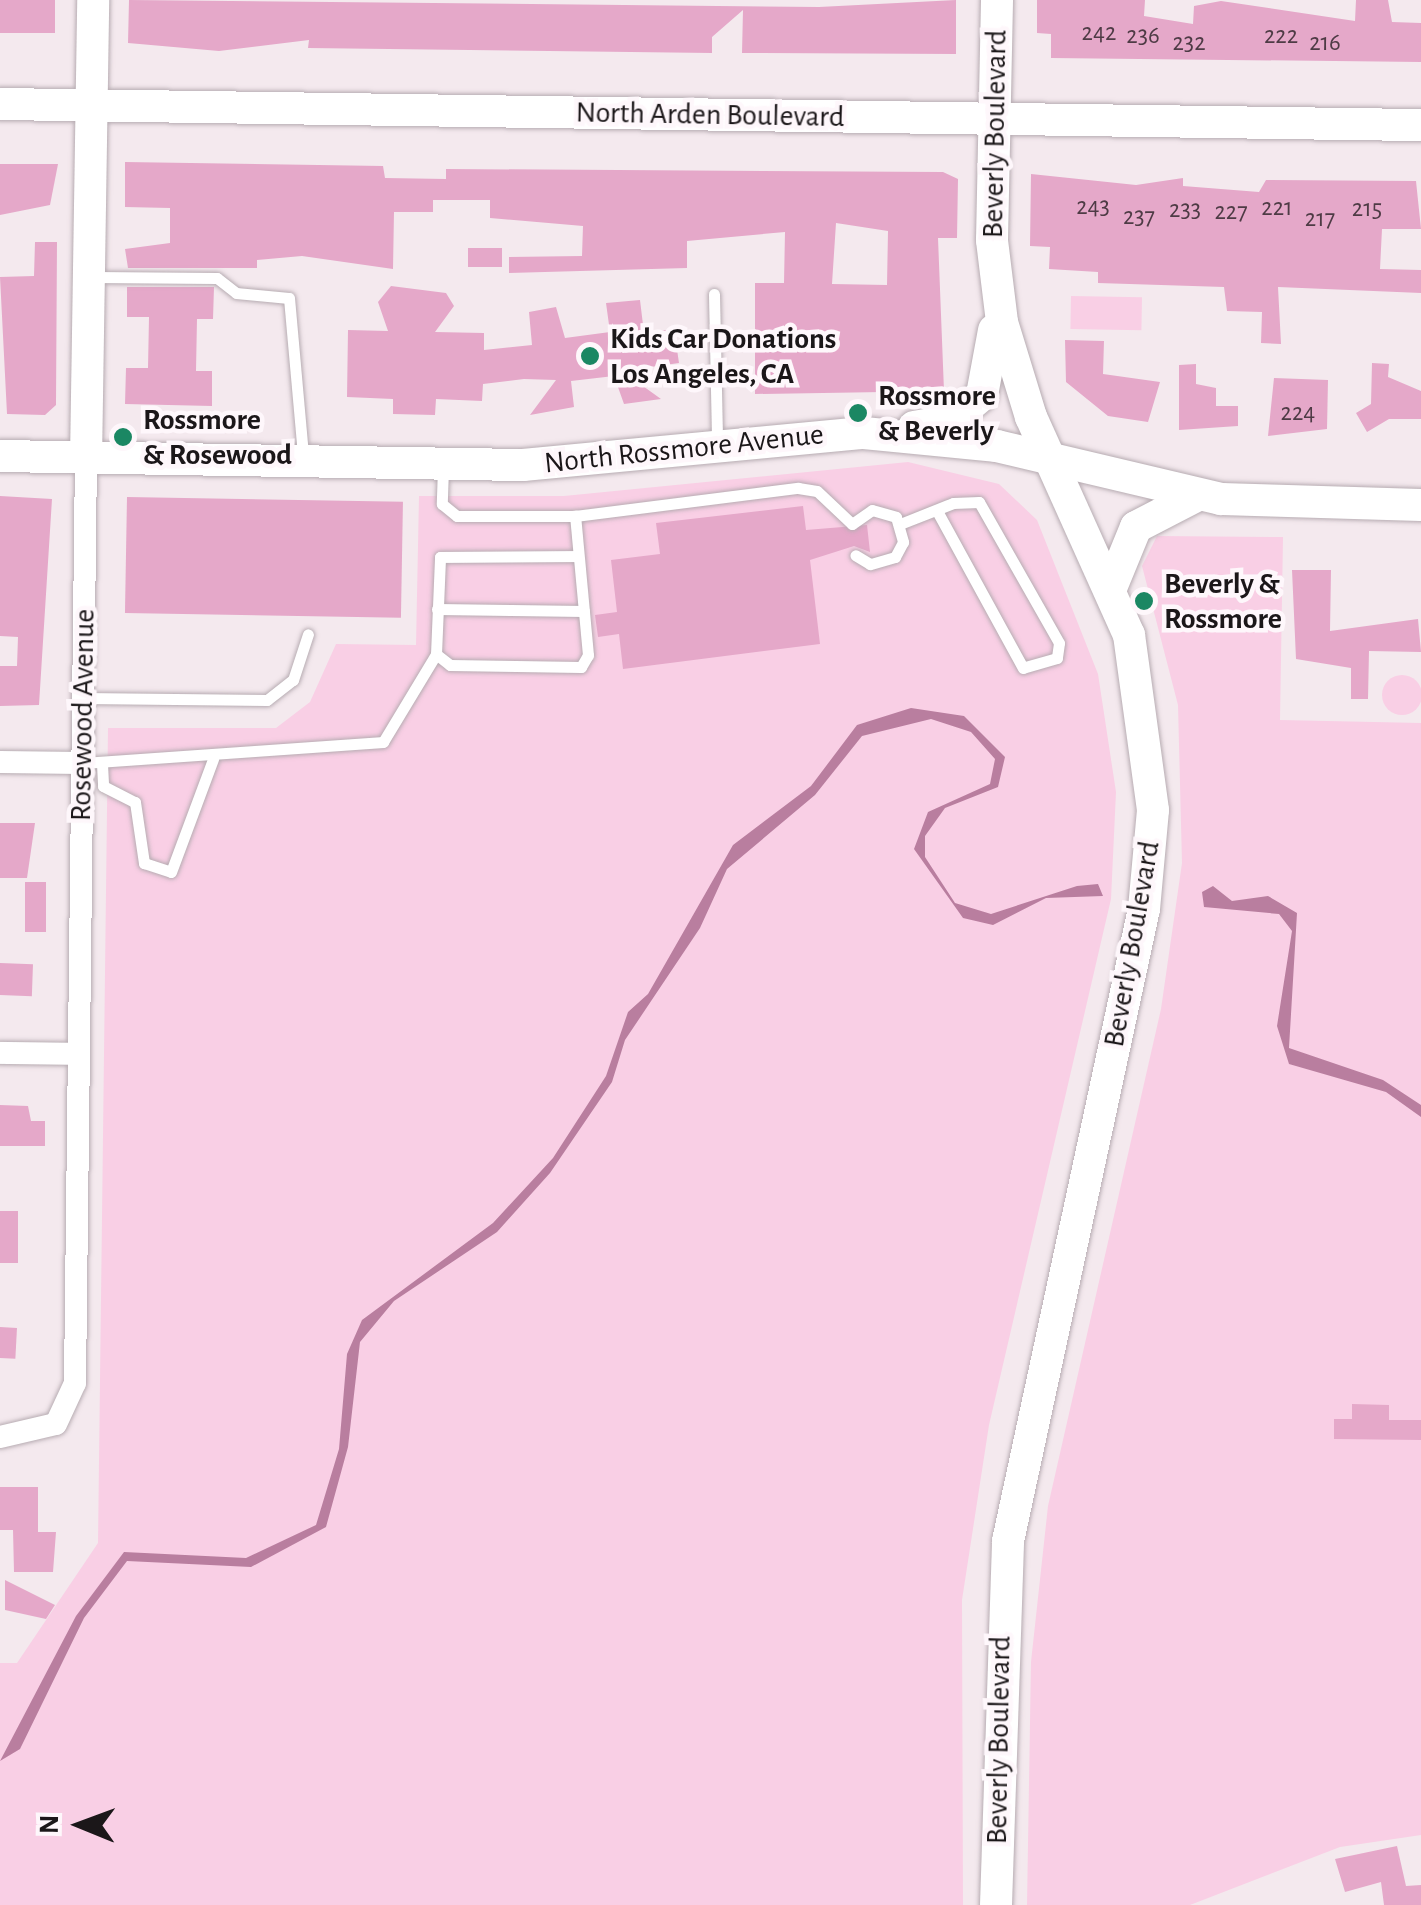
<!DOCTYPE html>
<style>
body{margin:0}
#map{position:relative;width:1421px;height:1905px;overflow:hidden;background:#f4e9ee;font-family:"Alegreya Sans",sans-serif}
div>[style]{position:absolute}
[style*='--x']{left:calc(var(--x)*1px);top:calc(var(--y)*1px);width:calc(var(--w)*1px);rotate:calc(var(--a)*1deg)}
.green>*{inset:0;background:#f9cfe5;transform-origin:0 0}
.round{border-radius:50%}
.water>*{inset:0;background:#b97e9f}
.building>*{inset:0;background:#e5a8c9;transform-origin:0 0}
.roads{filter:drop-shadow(0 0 2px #b7acb2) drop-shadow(0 0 2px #b7acb2)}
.lane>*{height:11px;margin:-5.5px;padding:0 5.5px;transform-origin:5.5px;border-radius:5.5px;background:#fff}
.street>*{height:22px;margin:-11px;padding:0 11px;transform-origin:11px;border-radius:11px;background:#fff}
.secondary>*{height:32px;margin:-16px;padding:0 16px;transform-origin:16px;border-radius:16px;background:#fff}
.dots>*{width:28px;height:28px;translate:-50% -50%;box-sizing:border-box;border:5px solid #fef7fb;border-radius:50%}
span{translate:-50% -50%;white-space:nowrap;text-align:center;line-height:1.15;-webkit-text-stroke:9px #fef7fb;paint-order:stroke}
.number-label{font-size:25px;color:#4e3b45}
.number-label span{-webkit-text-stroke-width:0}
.street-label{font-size:30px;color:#1b1719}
.poi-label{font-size:30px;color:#1b1719;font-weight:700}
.left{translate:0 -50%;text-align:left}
.north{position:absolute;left:30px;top:1775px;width:100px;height:100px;-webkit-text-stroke:8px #fef7fb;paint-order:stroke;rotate:271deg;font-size:28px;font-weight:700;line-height:40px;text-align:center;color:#1b1719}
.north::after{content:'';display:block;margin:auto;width:35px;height:45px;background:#1b1719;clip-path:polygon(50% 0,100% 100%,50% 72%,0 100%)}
</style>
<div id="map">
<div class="green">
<i style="left:1071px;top:296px;width:71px;height:33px;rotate:1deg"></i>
<i style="clip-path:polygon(908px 462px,999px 484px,1037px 520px,1098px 674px,1116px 792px,1111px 899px,989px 1425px,962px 1600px,963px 1905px,0 1905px,0 1663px,17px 1663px,98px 1543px,108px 728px,276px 728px,310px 702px,336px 644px,416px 645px,419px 496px,564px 496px)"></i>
<i style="clip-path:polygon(1157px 536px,1283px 537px,1280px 720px,1421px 723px,1421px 1835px,1340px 1847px,1190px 1905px,1027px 1905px,1031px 1662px,1048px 1506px,1161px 1009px,1182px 863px,1178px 705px,1142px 566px)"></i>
<i class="round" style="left:1382px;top:675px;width:40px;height:40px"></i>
</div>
<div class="water">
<i style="clip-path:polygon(911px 708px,964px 716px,1005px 757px,998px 787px,945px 808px,925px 836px,925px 857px,955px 903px,991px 914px,1077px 886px,1098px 884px,1103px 896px,1046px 898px,993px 925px,963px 918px,914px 849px,928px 812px,990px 784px,995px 759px,971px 732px,931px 719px,862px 736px,815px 795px,727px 869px,700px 928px,625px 1040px,612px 1082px,550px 1173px,497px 1232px,394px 1301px,360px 1342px,348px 1447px,326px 1527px,251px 1567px,127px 1561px,84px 1618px,20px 1749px,0 1761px,76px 1616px,124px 1552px,246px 1558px,316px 1525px,339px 1449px,347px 1354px,362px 1320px,493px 1223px,553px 1158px,606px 1076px,628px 1012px,648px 994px,733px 845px,811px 786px,857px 725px)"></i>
<i style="clip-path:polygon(1213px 886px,1232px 901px,1268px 896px,1297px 913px,1289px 1048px,1383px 1080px,1421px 1105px,1421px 1117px,1386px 1092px,1289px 1064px,1277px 1026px,1292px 931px,1279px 914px,1204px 907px,1202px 892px)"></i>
</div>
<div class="building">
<i style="left:0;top:0;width:55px;height:33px"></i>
<i style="clip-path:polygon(129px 0,819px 7px,956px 0,956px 54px,742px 53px,743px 10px,712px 37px,712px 53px,308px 48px,309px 40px,219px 51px,128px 43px)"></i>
<i style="clip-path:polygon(1037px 0,1145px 0,1144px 16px,1193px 24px,1194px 6px,1221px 1px,1355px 21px,1356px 0,1388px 0,1392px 22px,1421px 23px,1421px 62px,1051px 58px,1051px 34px,1037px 33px)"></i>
<i style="clip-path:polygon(evenodd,125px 162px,383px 166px,385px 178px,446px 179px,446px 169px,943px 172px,958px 179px,957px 238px,938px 238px,944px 391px,755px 394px,755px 283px,784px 283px,785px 232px,687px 241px,687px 268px,509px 273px,509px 257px,582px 256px,583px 226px,490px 218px,490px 200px,433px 200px,433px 212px,394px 212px,393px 269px,302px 256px,257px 260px,257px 268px,128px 268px,125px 249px,170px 243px,170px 208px,125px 207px,125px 162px,836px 223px,888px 231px,887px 285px,832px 284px,836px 223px)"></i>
<i style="clip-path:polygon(0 164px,58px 164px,50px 205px,0 215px)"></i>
<i style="clip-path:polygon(1031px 174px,1136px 185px,1183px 178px,1183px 186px,1259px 192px,1266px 180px,1416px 181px,1421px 229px,1382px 229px,1380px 269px,1421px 270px,1421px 293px,1278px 287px,1281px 344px,1261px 343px,1262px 312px,1227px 311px,1224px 287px,1098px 283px,1098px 272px,1049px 269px,1050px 247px,1030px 246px)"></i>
<i style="clip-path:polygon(35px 242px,57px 242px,56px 405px,45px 415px,7px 414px,0 277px,34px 276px)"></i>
<i style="left:468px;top:248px;width:34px;height:19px"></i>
<i style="clip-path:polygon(391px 286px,446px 293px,454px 306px,435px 332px,484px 333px,484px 350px,532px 345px,529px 312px,556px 307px,565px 338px,610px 332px,606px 303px,640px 300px,644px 333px,674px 329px,679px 363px,622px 371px,661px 399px,624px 404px,614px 376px,571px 381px,574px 407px,530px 415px,556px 380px,524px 379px,483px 384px,482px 401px,436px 399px,435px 415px,393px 414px,393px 399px,347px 397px,348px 330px,388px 331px,378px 302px)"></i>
<i style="clip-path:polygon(127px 287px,214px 287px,213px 319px,197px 319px,196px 371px,212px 371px,212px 406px,125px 404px,126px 368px,148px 368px,149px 317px,127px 317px)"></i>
<i style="clip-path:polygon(1065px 340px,1104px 341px,1103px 374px,1160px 382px,1148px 422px,1108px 416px,1066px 382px)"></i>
<i style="clip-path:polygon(1372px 363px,1389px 364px,1388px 377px,1421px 391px,1421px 419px,1389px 419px,1367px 432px,1356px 413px,1371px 404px)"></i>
<i style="clip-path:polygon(1196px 364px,1196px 384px,1216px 388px,1216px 406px,1238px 406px,1238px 426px,1179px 430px,1179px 365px)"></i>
<i style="clip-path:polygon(1274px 378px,1328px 380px,1327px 429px,1268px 436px)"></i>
<i style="clip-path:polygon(0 496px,52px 499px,39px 705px,0 706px,0 666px,17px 666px,18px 637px,0 636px)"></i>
<i style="left:127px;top:497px;width:276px;height:116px;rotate:1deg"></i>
<i style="clip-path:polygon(803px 506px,806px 530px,867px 525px,870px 552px,854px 546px,810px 560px,820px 644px,623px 669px,619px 634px,598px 637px,595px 615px,617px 612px,611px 560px,660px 554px,656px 523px)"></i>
<i style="clip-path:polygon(1292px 570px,1331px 570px,1330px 631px,1418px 619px,1421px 652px,1369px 651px,1368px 699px,1351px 699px,1351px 668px,1296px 659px)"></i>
<i style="clip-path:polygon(0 823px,35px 823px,27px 878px,0 878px)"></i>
<i style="left:25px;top:882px;width:21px;height:50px"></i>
<i style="left:0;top:963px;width:33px;height:32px;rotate:2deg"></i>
<i style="clip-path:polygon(0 1105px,28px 1106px,31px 1121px,45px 1121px,45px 1146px,0 1146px)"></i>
<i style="left:0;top:1211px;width:18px;height:52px"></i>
<i style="left:0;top:1327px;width:17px;height:31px;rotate:3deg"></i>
<i style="clip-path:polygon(1352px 1404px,1389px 1405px,1389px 1420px,1421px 1420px,1421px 1440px,1334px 1439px,1334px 1419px,1352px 1419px)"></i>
<i style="clip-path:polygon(0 1487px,38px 1487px,38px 1532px,56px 1532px,53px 1572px,14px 1572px,13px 1530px,0 1530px)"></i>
<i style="clip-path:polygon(5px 1580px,55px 1605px,46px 1619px,5px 1610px)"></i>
<i style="clip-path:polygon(1397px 1846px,1406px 1886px,1421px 1885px,1421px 1905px,1384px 1905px,1381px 1882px,1345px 1892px,1335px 1859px)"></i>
</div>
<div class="roads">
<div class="lane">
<i style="--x:93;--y:277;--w:124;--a:0.5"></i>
<i style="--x:217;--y:278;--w:24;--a:38"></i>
<i style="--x:236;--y:293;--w:53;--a:5.4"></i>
<i style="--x:289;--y:298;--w:159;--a:84.9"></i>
<i style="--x:714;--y:294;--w:148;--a:88.8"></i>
<i style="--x:443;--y:468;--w:36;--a:92"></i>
<i style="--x:442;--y:504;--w:19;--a:39"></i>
<i style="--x:457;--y:516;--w:118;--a:0"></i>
<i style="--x:575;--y:516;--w:225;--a:-7.2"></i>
<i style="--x:798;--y:488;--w:19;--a:9"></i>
<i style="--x:817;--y:491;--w:48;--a:43.3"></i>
<i style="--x:852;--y:524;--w:24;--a:-35"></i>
<i style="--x:872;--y:510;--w:25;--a:16"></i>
<i style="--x:896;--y:517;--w:26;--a:74"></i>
<i style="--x:903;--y:542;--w:17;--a:118"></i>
<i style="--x:895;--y:557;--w:26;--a:164"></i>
<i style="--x:870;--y:564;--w:17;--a:-149"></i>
<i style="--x:900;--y:524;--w:57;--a:-21.6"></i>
<i style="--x:953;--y:503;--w:26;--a:-2"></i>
<i style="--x:979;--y:502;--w:162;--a:60.4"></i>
<i style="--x:1059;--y:643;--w:15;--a:98"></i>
<i style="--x:1057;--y:658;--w:35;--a:164"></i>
<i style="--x:1023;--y:668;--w:177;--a:-118.7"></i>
<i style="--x:437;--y:609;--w:147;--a:0.8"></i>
<i style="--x:436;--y:654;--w:18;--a:38"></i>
<i style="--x:450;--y:665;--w:131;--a:0.9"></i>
<i style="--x:581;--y:667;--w:14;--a:-60"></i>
<i style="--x:588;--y:655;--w:140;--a:-95.3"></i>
<i style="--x:83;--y:698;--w:184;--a:0.6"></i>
<i style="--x:267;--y:700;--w:33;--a:-38"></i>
<i style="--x:293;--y:680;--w:48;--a:-71.9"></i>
<i style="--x:83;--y:763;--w:301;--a:-4"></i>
<i style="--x:383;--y:742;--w:103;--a:-58.9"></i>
<i style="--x:436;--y:654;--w:97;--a:-87.6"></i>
<i style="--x:440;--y:557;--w:138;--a:-0.4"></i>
<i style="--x:102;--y:764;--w:22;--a:87"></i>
<i style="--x:103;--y:786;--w:36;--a:27"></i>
<i style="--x:135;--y:802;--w:62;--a:81.6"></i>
<i style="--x:144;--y:863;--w:28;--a:18"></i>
<i style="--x:171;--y:872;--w:121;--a:-69.6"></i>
</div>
<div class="street">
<i style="--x:0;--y:762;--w:81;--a:0.7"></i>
<i style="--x:0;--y:1053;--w:78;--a:0.7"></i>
<i style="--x:0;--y:1437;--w:57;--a:-13.1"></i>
<i style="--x:56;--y:1424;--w:45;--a:-65.1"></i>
<i style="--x:75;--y:1383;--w:923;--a:-89.32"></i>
</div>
<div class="secondary">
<i style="--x:0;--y:104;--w:1421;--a:0.85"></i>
<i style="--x:914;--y:427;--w:39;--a:-10"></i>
<i style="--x:952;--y:420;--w:39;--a:-40"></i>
<i style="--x:982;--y:395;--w:66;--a:-79.5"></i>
<i style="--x:0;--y:456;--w:523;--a:0.99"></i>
<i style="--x:523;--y:465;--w:342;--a:-5.4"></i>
<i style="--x:864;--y:433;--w:134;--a:5.6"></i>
<i style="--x:997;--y:446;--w:230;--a:13.3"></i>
<i style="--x:1221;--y:499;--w:200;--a:1.7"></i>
<i style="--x:86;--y:460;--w:460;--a:-89.1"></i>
<i style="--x:1111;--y:588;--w:66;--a:-67.7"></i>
<i style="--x:1136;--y:527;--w:68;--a:-27.3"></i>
<i style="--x:996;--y:1905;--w:364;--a:-88.1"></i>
<i style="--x:1008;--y:1541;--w:646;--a:-77.86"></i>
<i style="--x:1144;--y:909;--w:99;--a:-84.8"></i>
<i style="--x:1153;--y:810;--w:177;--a:-97.8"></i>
<i style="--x:1129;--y:635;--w:239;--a:-114.2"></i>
<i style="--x:1031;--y:417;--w:99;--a:-107"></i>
<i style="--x:1002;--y:322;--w:83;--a:-97"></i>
<i style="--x:992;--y:240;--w:240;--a:-88.8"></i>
</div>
</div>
<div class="dots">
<i style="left:590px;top:356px;background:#1b8763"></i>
<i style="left:858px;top:413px;background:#1b8763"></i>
<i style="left:123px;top:437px;background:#1b8763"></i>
<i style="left:1144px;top:601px;background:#1b8763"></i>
</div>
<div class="number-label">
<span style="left:1099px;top:33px">242</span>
<span style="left:1143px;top:36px">236</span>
<span style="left:1281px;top:36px">222</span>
<span style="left:1189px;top:43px">232</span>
<span style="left:1325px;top:43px">216</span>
<span style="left:1093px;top:207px">243</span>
<span style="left:1277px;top:208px">221</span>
<span style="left:1367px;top:209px">215</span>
<span style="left:1185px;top:210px">233</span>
<span style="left:1231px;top:212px">227</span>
<span style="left:1139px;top:217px">237</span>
<span style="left:1320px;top:219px">217</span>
<span style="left:1298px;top:413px">224</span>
</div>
<div class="street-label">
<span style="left:710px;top:115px;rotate:1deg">North Arden Boulevard</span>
<span style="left:995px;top:134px;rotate:-89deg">Beverly Boulevard</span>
<span style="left:684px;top:449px;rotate:-6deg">North Rossmore Avenue</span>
<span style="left:83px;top:715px;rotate:-89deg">Rosewood Avenue</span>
<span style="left:1132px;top:944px;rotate:-80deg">Beverly Boulevard</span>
<span style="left:999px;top:1740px;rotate:-89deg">Beverly Boulevard</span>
</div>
<div class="poi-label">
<span class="left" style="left:610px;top:356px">Kids Car Donations<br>Los Angeles, CA</span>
<span class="left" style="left:878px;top:413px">Rossmore<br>&amp; Beverly</span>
<span class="left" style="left:143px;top:437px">Rossmore<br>&amp; Rosewood</span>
<span class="left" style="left:1164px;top:601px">Beverly &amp;<br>Rossmore</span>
</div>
<div class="north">N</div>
</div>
